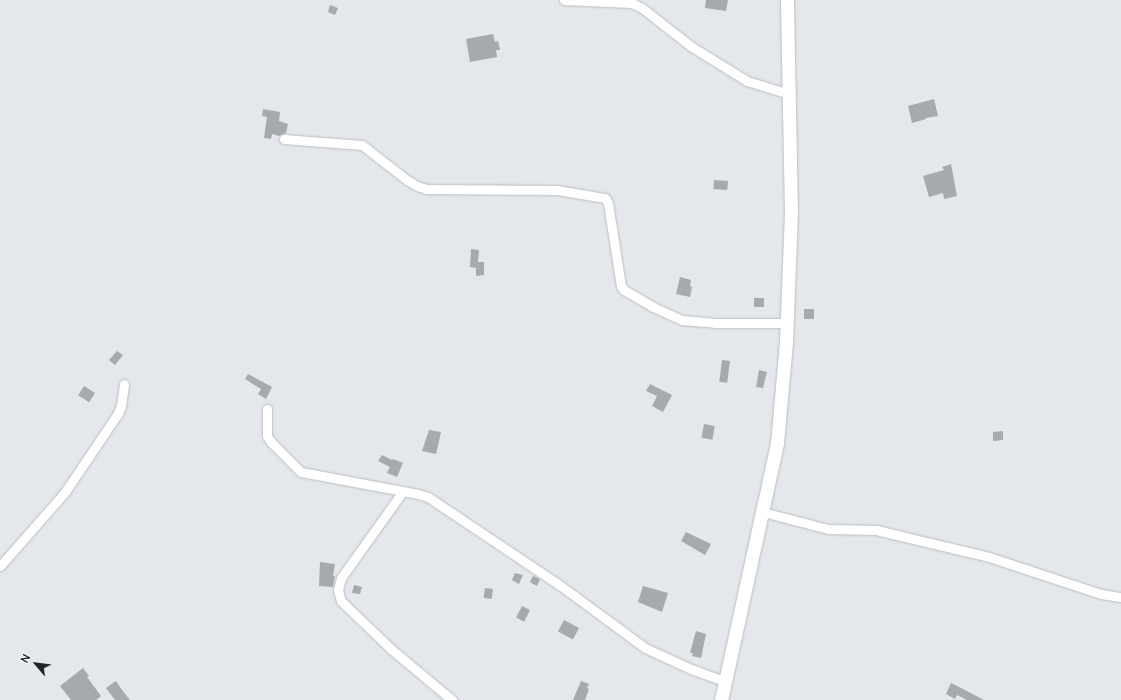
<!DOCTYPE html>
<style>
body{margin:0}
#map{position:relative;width:1121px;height:700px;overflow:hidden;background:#e4e7eb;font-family:Manrope,sans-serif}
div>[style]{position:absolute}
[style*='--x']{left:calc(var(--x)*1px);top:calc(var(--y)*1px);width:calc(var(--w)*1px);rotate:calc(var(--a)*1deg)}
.building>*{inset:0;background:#a6a9ad;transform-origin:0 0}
.roads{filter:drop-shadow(0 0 1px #bbbec2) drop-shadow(0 0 1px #bbbec2)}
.street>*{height:9px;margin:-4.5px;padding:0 4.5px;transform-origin:4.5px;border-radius:4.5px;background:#fff}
.secondary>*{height:13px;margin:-6.5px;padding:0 6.5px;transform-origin:6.5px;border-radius:6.5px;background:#fff}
span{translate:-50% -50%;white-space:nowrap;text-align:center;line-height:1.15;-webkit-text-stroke:3px #f1f4f9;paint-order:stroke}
.north{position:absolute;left:16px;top:644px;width:40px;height:40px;-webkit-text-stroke:3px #f1f4f9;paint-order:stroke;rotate:298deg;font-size:11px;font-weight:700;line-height:16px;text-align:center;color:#242527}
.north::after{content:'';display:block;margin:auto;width:14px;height:18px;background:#242527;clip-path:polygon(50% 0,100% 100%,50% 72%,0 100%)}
</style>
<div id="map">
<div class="building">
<i style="clip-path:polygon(706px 0,728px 0,726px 11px,705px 8px)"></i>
<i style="clip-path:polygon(330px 5px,338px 8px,335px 15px,328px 12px)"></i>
<i style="clip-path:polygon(493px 34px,495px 42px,498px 41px,500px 50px,496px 50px,497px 57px,470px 62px,466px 39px)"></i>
<i style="clip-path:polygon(934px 99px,938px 116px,926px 118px,926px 119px,912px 123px,908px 106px)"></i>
<i style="clip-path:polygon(263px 109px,280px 112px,279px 121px,288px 124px,286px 133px,279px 136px,272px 134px,271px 139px,264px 138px,267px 117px,262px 116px)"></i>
<i style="clip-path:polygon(951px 164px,957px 196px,944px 199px,943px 193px,929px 197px,923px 176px,944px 170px,942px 167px)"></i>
<i style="left:714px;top:180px;width:14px;height:9px;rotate:4deg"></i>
<i style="clip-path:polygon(471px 249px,479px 250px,478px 262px,484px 262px,484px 275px,476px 276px,476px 268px,470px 267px)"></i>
<i style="clip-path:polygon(680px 277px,691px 280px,690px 286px,692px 287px,690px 297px,676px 294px)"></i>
<i style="left:754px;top:298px;width:10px;height:9px"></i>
<i style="left:804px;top:309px;width:10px;height:10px"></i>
<i style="clip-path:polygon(117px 351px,123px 355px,115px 365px,109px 360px)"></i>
<i style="left:722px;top:360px;width:8px;height:22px;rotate:7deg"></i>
<i style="clip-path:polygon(759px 370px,767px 372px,763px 388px,756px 387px)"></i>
<i style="clip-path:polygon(248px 374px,272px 387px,266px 399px,258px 394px,261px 389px,245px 379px)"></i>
<i style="clip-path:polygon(650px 384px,672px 395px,663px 412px,652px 406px,657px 396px,646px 391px)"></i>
<i style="left:84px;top:386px;width:13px;height:11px;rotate:32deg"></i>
<i style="left:704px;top:424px;width:11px;height:14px;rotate:10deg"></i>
<i style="clip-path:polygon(429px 430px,441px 432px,436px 454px,422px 451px)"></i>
<i style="clip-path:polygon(1003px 431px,1003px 440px,993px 441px,993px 432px)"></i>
<i style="clip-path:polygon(382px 455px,392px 460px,393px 459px,403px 463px,397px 477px,387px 473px,390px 467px,378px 461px)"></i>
<i style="clip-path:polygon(686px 532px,711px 544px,705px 555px,681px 541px)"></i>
<i style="clip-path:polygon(320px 562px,335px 564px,333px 576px,335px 576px,333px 587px,319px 586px)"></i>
<i style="clip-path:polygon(515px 573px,523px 575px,519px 584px,512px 580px)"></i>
<i style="clip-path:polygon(533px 576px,540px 579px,537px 586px,530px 582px)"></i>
<i style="clip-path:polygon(354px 585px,362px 587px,360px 594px,352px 593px)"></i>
<i style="clip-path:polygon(643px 586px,668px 593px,662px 612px,638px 602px)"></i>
<i style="left:485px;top:588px;width:8px;height:10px;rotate:7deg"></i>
<i style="left:522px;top:606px;width:9px;height:13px;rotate:27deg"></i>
<i style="left:564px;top:620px;width:17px;height:13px;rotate:28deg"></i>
<i style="clip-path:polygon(696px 631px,706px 634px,701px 658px,692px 656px,693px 653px,690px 653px)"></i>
<i style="clip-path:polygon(83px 668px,89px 676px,87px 677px,101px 696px,96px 700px,71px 700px,60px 686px)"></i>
<i style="clip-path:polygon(116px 681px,122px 690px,130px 700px,115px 700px,106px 688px)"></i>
<i style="clip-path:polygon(581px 681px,589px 684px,587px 688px,589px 689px,585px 700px,573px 700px)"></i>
<i style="clip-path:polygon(951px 683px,963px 689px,984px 700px,967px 700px,957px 695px,955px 699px,946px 694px)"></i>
</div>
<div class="roads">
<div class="street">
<i style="--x:564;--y:0;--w:68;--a:2.5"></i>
<i style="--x:632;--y:3;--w:11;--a:27"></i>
<i style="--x:642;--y:8;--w:63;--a:38"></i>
<i style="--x:692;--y:47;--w:65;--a:31.7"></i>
<i style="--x:747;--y:81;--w:44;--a:17.2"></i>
<i style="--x:284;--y:139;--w:78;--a:4.4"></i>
<i style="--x:362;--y:145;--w:57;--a:37.9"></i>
<i style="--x:407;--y:180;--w:12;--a:31"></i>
<i style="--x:417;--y:186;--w:10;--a:17"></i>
<i style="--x:427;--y:189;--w:130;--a:0.4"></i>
<i style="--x:557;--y:190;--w:49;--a:9.5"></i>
<i style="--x:605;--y:198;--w:6;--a:59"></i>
<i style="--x:608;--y:203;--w:84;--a:81.1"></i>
<i style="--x:621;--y:286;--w:5;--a:53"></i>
<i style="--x:624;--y:290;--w:34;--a:30"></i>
<i style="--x:653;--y:307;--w:32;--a:24"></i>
<i style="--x:682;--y:320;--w:33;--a:5"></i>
<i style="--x:715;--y:323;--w:72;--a:0"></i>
<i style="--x:267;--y:409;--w:27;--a:90"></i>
<i style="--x:267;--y:436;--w:7;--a:56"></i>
<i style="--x:271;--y:442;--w:42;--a:45"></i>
<i style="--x:301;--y:472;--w:119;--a:10.6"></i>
<i style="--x:418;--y:494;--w:10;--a:17"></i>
<i style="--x:428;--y:497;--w:160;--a:33.8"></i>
<i style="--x:561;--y:586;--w:104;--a:36.4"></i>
<i style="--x:645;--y:648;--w:51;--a:24.5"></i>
<i style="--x:691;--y:669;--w:35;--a:20"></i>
<i style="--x:403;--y:491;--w:107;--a:125.5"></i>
<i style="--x:341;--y:578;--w:12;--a:104"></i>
<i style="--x:338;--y:590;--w:11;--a:75"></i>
<i style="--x:341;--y:601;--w:69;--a:43.8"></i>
<i style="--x:391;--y:649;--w:80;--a:39.9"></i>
<i style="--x:763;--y:512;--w:67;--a:14.7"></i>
<i style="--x:828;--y:529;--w:48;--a:1.2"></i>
<i style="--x:876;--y:530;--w:116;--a:13.4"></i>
<i style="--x:989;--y:557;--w:118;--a:18.3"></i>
<i style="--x:1101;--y:594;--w:20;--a:9"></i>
<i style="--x:0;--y:566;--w:98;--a:-48.7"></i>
<i style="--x:65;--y:492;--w:95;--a:-56.1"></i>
<i style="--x:118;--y:413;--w:8;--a:-67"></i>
<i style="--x:121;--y:406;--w:22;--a:-82"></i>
</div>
<div class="secondary">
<i style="--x:721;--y:700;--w:263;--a:-77.7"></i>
<i style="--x:777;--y:443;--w:101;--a:-84.9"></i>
<i style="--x:786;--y:342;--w:130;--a:-87.8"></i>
<i style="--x:791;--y:212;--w:212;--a:-91.1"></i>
</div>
</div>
<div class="north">N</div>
</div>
